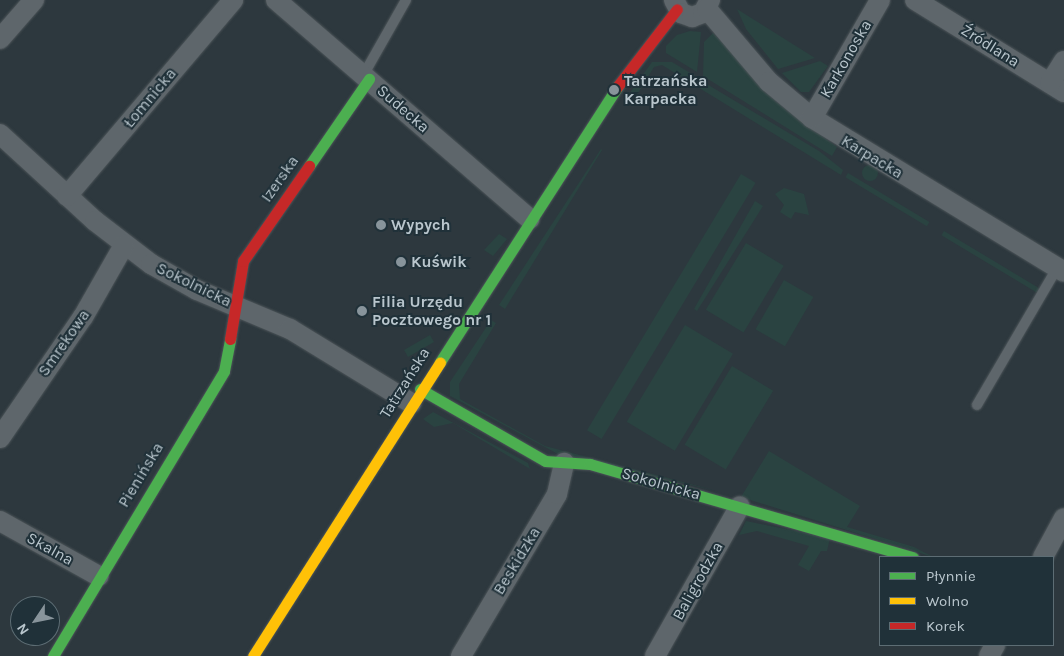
<!DOCTYPE html>
<meta charset="utf-8">
<style>
body{margin:0}
#map{position:relative;width:1064px;height:656px;overflow:hidden;background:#2d383e;font-family:Karla,sans-serif}
div>[style]{position:absolute}
[style*='--x']{left:calc(var(--x)*1px);top:calc(var(--y)*1px);width:calc(var(--w)*1px);rotate:calc(var(--a)*1deg)}
.green>*{inset:0;background:#2a4341;transform-origin:0 0}
.round{border-radius:50%}
.roads{filter:drop-shadow(0 0 1px #4c5458) drop-shadow(0 0 1px #4c5458)}
.lane>*{height:10px;margin:-5px;padding:0 5px;transform-origin:5px;border-radius:5px;background:#5e666b}
.street>*{height:20px;margin:-10px;padding:0 10px;transform-origin:10px;border-radius:10px;background:#5e666b}
.fast>*{height:11px;margin:-5.5px;padding:0 5.5px;transform-origin:5.5px;border-radius:5.5px;background:#4caf50}
.slow>*{height:11px;margin:-5.5px;padding:0 5.5px;transform-origin:5.5px;border-radius:5.5px;background:#ffc107}
.jam>*{height:11px;margin:-5.5px;padding:0 5.5px;transform-origin:5.5px;border-radius:5.5px;background:#c62828}
.dots>*{width:14px;height:14px;translate:-50% -50%;box-sizing:border-box;border:2px solid #203139;border-radius:50%}
span{translate:-50% -50%;white-space:nowrap;text-align:center;line-height:1.15;-webkit-text-stroke:4px #203139;paint-order:stroke}
.street-label{font-size:16px;color:#b9c6cd}
.poi-label{font-size:16px;color:#b9c6cd;font-weight:700}
.left{translate:0 -50%;text-align:left}
.legend{position:absolute;left:879px;top:556px;width:175px;height:90px;box-sizing:border-box;background:#203139;border:1px solid #5d6d74;margin:0;padding:6px 9px;list-style:none;font-size:15px;color:#b9c6cd}
.legend li{display:flex;align-items:center;gap:10px;height:25px}
.legend b{width:25px;border:1px solid #5d6d74}
.north{position:absolute;left:10px;top:596px;width:50px;height:50px;box-sizing:border-box;background:#203139;border:1px solid #5d6d74;border-radius:50%;rotate:236deg;font-size:14px;font-weight:700;line-height:20px;text-align:center;color:#b9c6cd}
.north::after{content:'';display:block;margin:auto;width:18px;height:22px;background:#88949b;clip-path:polygon(50% 0,100% 100%,50% 72%,0 100%)}
</style>
<div id="map">
<div class="green">
<i style="clip-path:polygon(737px 9px,815px 58px,778px 69px,746px 29px)"></i>
<i style="clip-path:polygon(690px 31px,701px 32px,697px 72px,666px 53px,666px 46px,677px 35px)"></i>
<i style="clip-path:polygon(713px 33px,793px 115px,837px 147px,832px 156px,703px 76px,704px 42px)"></i>
<i style="clip-path:polygon(820px 61px,828px 66px,809px 92px,801px 92px,782px 73px)"></i>
<i style="clip-path:polygon(652px 62px,672px 62px,697px 77px,693px 84px,662px 65px,654px 67px,635px 98px,629px 94px)"></i>
<i style="clip-path:polygon(700px 80px,819px 151px,843px 170px,841px 175px,696px 86px)"></i>
<i style="clip-path:polygon(601px 149px,602px 150px,505px 309px,499px 305px)"></i>
<i class="round" style="left:862px;top:165px;width:16px;height:16px"></i>
<i style="left:848px;top:173px;width:95px;height:5px;rotate:31deg"></i>
<i style="left:741px;top:174px;width:17px;height:299px;rotate:31deg"></i>
<i style="clip-path:polygon(784px 188px,804px 194px,809px 215px,795px 212px,791px 219px,780px 212px,784px 205px,775px 194px)"></i>
<i style="clip-path:polygon(755px 201px,763px 206px,697px 311px,694px 309px)"></i>
<i style="left:944px;top:231px;width:112px;height:5px;rotate:31deg"></i>
<i style="clip-path:polygon(499px 234px,507px 239px,493px 256px,484px 250px)"></i>
<i style="left:746px;top:243px;width:44px;height:78px;rotate:31deg"></i>
<i style="left:784px;top:280px;width:34px;height:57px;rotate:30deg"></i>
<i style="clip-path:polygon(491px 320px,496px 323px,459px 384px,460px 399px,545px 446px,717px 491px,558px 454px,450px 396px,450px 382px)"></i>
<i style="left:685px;top:325px;width:56px;height:113px;rotate:31deg"></i>
<i style="left:430px;top:335px;width:8px;height:30px;rotate:60deg"></i>
<i style="left:732px;top:366px;width:48px;height:92px;rotate:31deg"></i>
<i style="clip-path:polygon(433px 412px,528px 463px,530px 469px,453px 423px,434px 427px,423px 419px)"></i>
<i style="clip-path:polygon(769px 451px,860px 506px,847px 527px,914px 547px,933px 557px,741px 497px)"></i>
<i style="clip-path:polygon(746px 521px,830px 538px,827px 551px,821px 551px,809px 571px,798px 565px,809px 546px,757px 531px,739px 535px)"></i>
</div>
<div class="roads">
<div class="lane">
<i style="--x:364;--y:74;--w:85;--a:-60.4"></i>
<i style="--x:977;--y:405;--w:159;--a:-59.7"></i>
</div>
<div class="street">
<i style="--x:276;--y:0;--w:335;--a:40.8"></i>
<i style="--x:674;--y:0;--w:15;--a:62"></i>
<i style="--x:681;--y:13;--w:12;--a:20"></i>
<i style="--x:692;--y:17;--w:12;--a:-20"></i>
<i style="--x:703;--y:13;--w:15;--a:-62"></i>
<i style="--x:915;--y:0;--w:175;--a:31.7"></i>
<i style="--x:707;--y:9;--w:96;--a:49.7"></i>
<i style="--x:769;--y:82;--w:56;--a:39.9"></i>
<i style="--x:812;--y:118;--w:295;--a:31.4"></i>
<i style="--x:0;--y:39;--w:52;--a:-48.9"></i>
<i style="--x:1050;--y:83;--w:26;--a:-58"></i>
<i style="--x:812;--y:118;--w:136;--a:-60"></i>
<i style="--x:0;--y:134;--w:129;--a:42.5"></i>
<i style="--x:95;--y:221;--w:71;--a:37.5"></i>
<i style="--x:151;--y:264;--w:53;--a:29.5"></i>
<i style="--x:197;--y:290;--w:101;--a:22.8"></i>
<i style="--x:290;--y:329;--w:142;--a:31.4"></i>
<i style="--x:67;--y:196;--w:257;--a:-49.7"></i>
<i style="--x:0;--y:438;--w:147;--a:-55.6"></i>
<i style="--x:83;--y:317;--w:83;--a:-60.3"></i>
<i style="--x:0;--y:521;--w:113;--a:29.1"></i>
<i style="--x:1043;--y:557;--w:44;--a:-61.7"></i>
<i style="--x:461;--y:656;--w:188;--a:-59.3"></i>
<i style="--x:557;--y:494;--w:32;--a:-77"></i>
<i style="--x:655;--y:656;--w:172;--a:-60.5"></i>
<i style="--x:989;--y:656;--w:13;--a:-61"></i>
</div>
<div class="fast">
<i style="--x:309;--y:166;--w:106;--a:-55.4"></i>
<i style="--x:440;--y:362;--w:327;--a:-57.2"></i>
<i style="--x:420;--y:389;--w:144;--a:29.9"></i>
<i style="--x:545;--y:461;--w:45;--a:3.8"></i>
<i style="--x:590;--y:464;--w:336;--a:16.1"></i>
<i style="--x:53;--y:656;--w:332;--a:-59"></i>
<i style="--x:224;--y:371;--w:33;--a:-79"></i>
</div>
<div class="slow">
<i style="--x:253;--y:656;--w:348;--a:-57.5"></i>
</div>
<div class="jam">
<i style="--x:617;--y:87;--w:98;--a:-52.4"></i>
<i style="--x:230;--y:339;--w:79;--a:-80.5"></i>
<i style="--x:243;--y:261;--w:116;--a:-55.2"></i>
</div>
</div>
<div class="dots">
<i style="left:614px;top:90px;background:#88949b"></i>
<i style="left:381px;top:225px;background:#88949b"></i>
<i style="left:401px;top:262px;background:#88949b"></i>
<i style="left:362px;top:311px;background:#88949b"></i>
</div>
<div class="street-label">
<span style="left:990px;top:46px;rotate:32deg">Źródlana</span>
<span style="left:846px;top:59px;rotate:-60deg">Karkonoska</span>
<span style="left:150px;top:98px;rotate:-50deg">Łomnicka</span>
<span style="left:403px;top:109px;rotate:41deg">Sudecka</span>
<span style="left:872px;top:157px;rotate:31deg">Karpacka</span>
<span style="left:280px;top:179px;rotate:-55deg">Izerska</span>
<span style="left:194px;top:285px;rotate:26deg">Sokolnicka</span>
<span style="left:64px;top:343px;rotate:-55deg">Smrekowa</span>
<span style="left:405px;top:383px;rotate:-58deg">Tatrzańska</span>
<span style="left:141px;top:475px;rotate:-59deg">Pienińska</span>
<span style="left:661px;top:484px;rotate:16deg">Sokolnicka</span>
<span style="left:50px;top:549px;rotate:29deg">Skalna</span>
<span style="left:517px;top:561px;rotate:-59deg">Beskidzka</span>
<span style="left:698px;top:581px;rotate:-61deg">Baligrodzka</span>
</div>
<div class="poi-label">
<span class="left" style="left:624px;top:90px">Tatrzańska<br>Karpacka</span>
<span class="left" style="left:391px;top:225px">Wypych</span>
<span class="left" style="left:411px;top:262px">Kuświk</span>
<span class="left" style="left:372px;top:311px">Filia Urzędu<br>Pocztowego nr 1</span>
</div>
<ul class="legend">
<li><b style="height:6px;background:#4caf50"></b>Płynnie</li>
<li><b style="height:6px;background:#ffc107"></b>Wolno</li>
<li><b style="height:6px;background:#c62828"></b>Korek</li>
</ul>
<div class="north">N</div>
</div>
